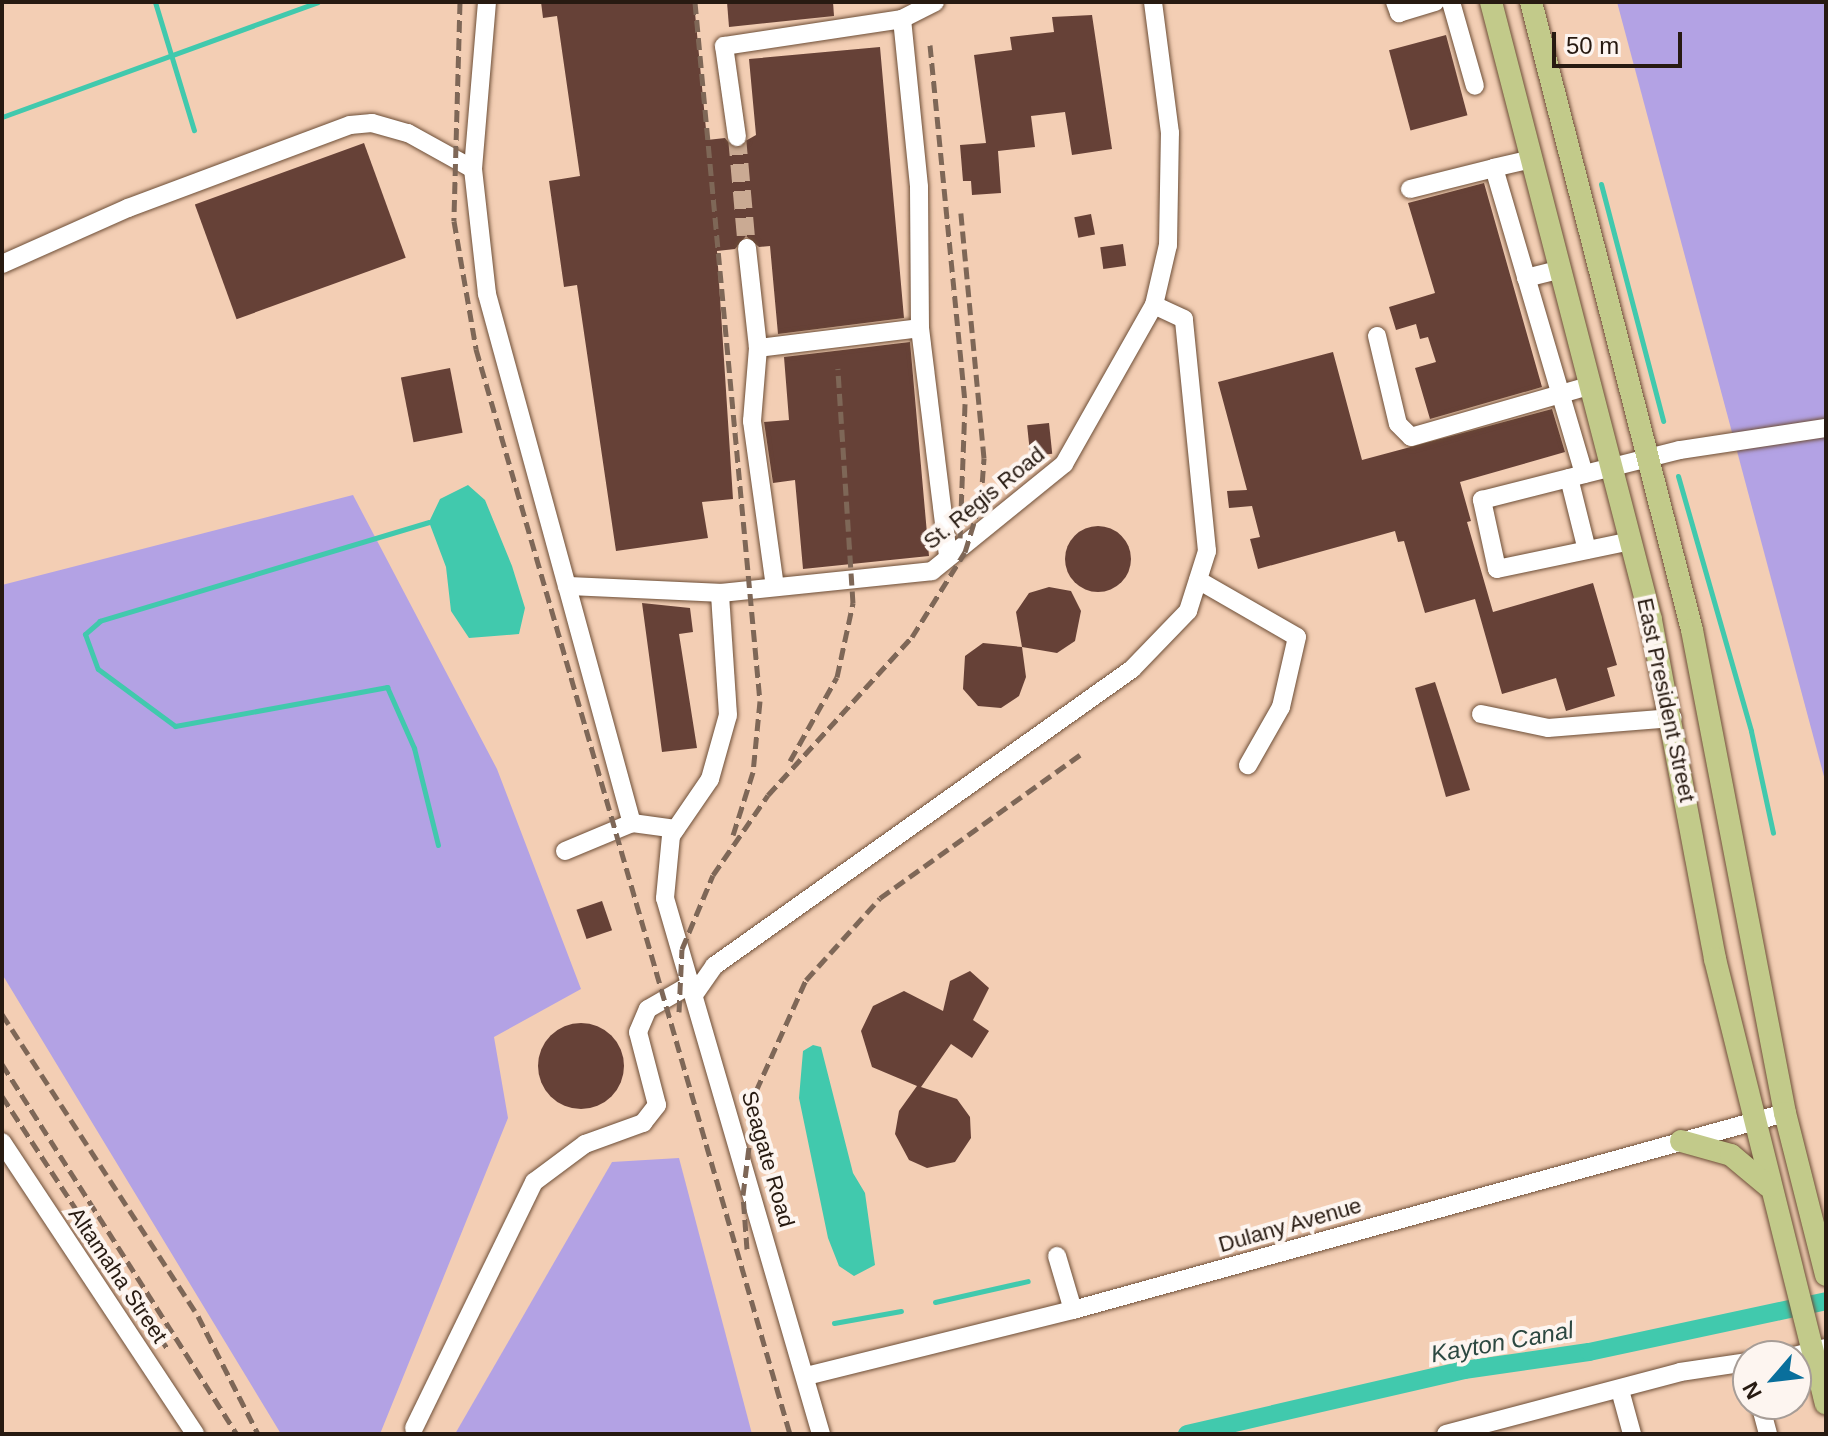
<!DOCTYPE html>
<style>
body{margin:0}
#map{position:relative;width:1828px;height:1436px;overflow:hidden;background:#f3ceb4;font-family:Arial,sans-serif}
div>[style]{position:absolute}
[style*='--x']{left:calc(var(--x)*1px);top:calc(var(--y)*1px);width:calc(var(--w)*1px);rotate:calc(var(--a)*1deg)}
.green>*{inset:0;background:#b3a2e4}
.water>*{inset:0;background:#41c9ad}
.stream>*{height:5px;margin:-2.5px;padding:0 2.5px;transform-origin:2.5px;border-radius:2.5px;background:#41c9ad}
.canal>*{height:18px;margin:-9px;padding:0 9px;transform-origin:9px;border-radius:9px;background:#41c9ad}
.building>*{inset:0;background:#664137;transform-origin:0 0}
.round{border-radius:50%}
.minor-tunnel>*{height:18px;margin-top:-9px;transform-origin:0;background:repeating-linear-gradient(90deg,#caaa93 0 18px,transparent 0 27px)}
.roads{filter:drop-shadow(0 0 2px #6d4e37) drop-shadow(0 0 2px #6d4e37)}
.minor>*{height:18px;margin:-9px;padding:0 9px;transform-origin:9px;border-radius:9px;background:#fff}
.major>*{height:22px;margin:-11px;padding:0 11px;transform-origin:11px;border-radius:11px;background:#c2ca8a}
.rail>*{height:5px;margin-top:-2.5px;transform-origin:0;background:repeating-linear-gradient(90deg,#7e6757 0 12px,transparent 0 18px)}
span{translate:-50% -50%;white-space:nowrap;text-align:center;line-height:1.15;-webkit-text-stroke:8px #fdf5f0;paint-order:stroke}
.street-label{font-size:22px;color:#271a11}
.water-label{font-size:24px;color:#2c4841;font-style:italic}
.frame{position:absolute;inset:0;border:4px solid #271a11;pointer-events:none}
.north{position:absolute;left:1732px;top:1340px;width:80px;height:80px;box-sizing:border-box;background:#fdf5f0;border:2px solid #a79d97;border-radius:50%;rotate:242deg;font-size:22px;font-weight:700;line-height:32px;text-align:center;color:#271a11}
.north::after{content:'';display:block;margin:auto;width:28px;height:36px;background:#096f9c;clip-path:polygon(50% 0,100% 100%,50% 72%,0 100%)}
.scale{position:absolute;left:1552px;top:32px;width:130px;height:36px;box-sizing:border-box;border:4px solid #271a11;border-top:0;padding-left:10px;font-size:24px;line-height:28px;white-space:nowrap;color:#271a11;-webkit-text-stroke:6px #fdf5f0;paint-order:stroke}
</style>
<div id="map">
<div class="green">
<i style="clip-path:polygon(1617px 2px,1826px 2px,1826px 784px,1722px 395px)"></i>
<i style="clip-path:polygon(353px 495px,497px 769px,581px 989px,494px 1037px,508px 1118px,380px 1434px,281px 1434px,2px 974px,2px 585px)"></i>
<i style="clip-path:polygon(679px 1158px,752px 1434px,455px 1434px,612px 1162px)"></i>
</div>
<div class="water">
<i style="clip-path:polygon(468px 485px,485px 500px,512px 566px,525px 608px,519px 634px,469px 638px,451px 611px,446px 567px,429px 522px,440px 499px)"></i>
<i style="clip-path:polygon(813px 1045px,821px 1047px,853px 1173px,865px 1193px,875px 1265px,854px 1276px,839px 1266px,828px 1238px,799px 1098px,803px 1051px)"></i>
</div>
<div class="stream">
<i style="--x:155;--y:2;--w:134;--a:73.1"></i>
<i style="--x:2;--y:117;--w:336;--a:-20"></i>
<i style="--x:1601;--y:184;--w:245;--a:75.3"></i>
<i style="--x:1678;--y:476;--w:265;--a:74"></i>
<i style="--x:1751;--y:731;--w:104;--a:77.8"></i>
<i style="--x:429;--y:522;--w:344;--a:163.3"></i>
<i style="--x:100;--y:621;--w:20;--a:139"></i>
<i style="--x:85;--y:634;--w:37;--a:70"></i>
<i style="--x:98;--y:669;--w:96;--a:36.5"></i>
<i style="--x:175;--y:726;--w:216;--a:-10.4"></i>
<i style="--x:387;--y:687;--w:67;--a:66.1"></i>
<i style="--x:414;--y:748;--w:100;--a:76.1"></i>
<i style="--x:935;--y:1302;--w:95;--a:-12.7"></i>
<i style="--x:834;--y:1323;--w:68;--a:-10.2"></i>
</div>
<div class="canal">
<i style="--x:1187;--y:1434;--w:284;--a:-13"></i>
<i style="--x:1464;--y:1370;--w:126;--a:-8.2"></i>
<i style="--x:1589;--y:1352;--w:242;--a:-12.1"></i>
</div>
<div class="building">
<i style="clip-path:polygon(541px 2px,694px 2px,707px 140px,725px 138px,733px 148px,756px 135px,749px 59px,880px 47px,904px 318px,778px 334px,770px 246px,759px 247px,746px 236px,735px 249px,717px 251px,733px 499px,702px 502px,708px 538px,616px 551px,577px 285px,564px 287px,549px 181px,580px 176px,557px 16px,543px 18px)"></i>
<i style="clip-path:polygon(727px 2px,833px 2px,834px 16px,729px 27px)"></i>
<i style="clip-path:polygon(1092px 15px,1112px 149px,1072px 155px,1065px 112px,1031px 116px,1035px 147px,998px 151px,1001px 193px,972px 195px,971px 181px,963px 181px,960px 145px,986px 143px,974px 55px,1012px 50px,1010px 37px,1054px 32px,1052px 17px)"></i>
<i style="left:1446px;top:35px;width:83px;height:59px;rotate:75deg"></i>
<i style="left:364px;top:143px;width:122px;height:180px;rotate:70deg"></i>
<i style="clip-path:polygon(1484px 183px,1542px 387px,1430px 419px,1415px 368px,1436px 362px,1428px 337px,1420px 339px,1416px 324px,1396px 330px,1389px 307px,1435px 293px,1408px 203px)"></i>
<i style="left:1091px;top:214px;width:21px;height:17px;rotate:79deg"></i>
<i style="left:1123px;top:244px;width:22px;height:23px;rotate:82deg"></i>
<i style="clip-path:polygon(910px 342px,929px 556px,803px 569px,795px 480px,773px 483px,764px 422px,789px 420px,784px 357px)"></i>
<i style="clip-path:polygon(1333px 352px,1362px 460px,1552px 409px,1565px 452px,1460px 482px,1471px 521px,1467px 522px,1493px 612px,1593px 583px,1617px 665px,1607px 668px,1615px 696px,1566px 711px,1556px 678px,1502px 694px,1475px 599px,1425px 613px,1404px 541px,1398px 542px,1395px 531px,1258px 569px,1250px 539px,1260px 537px,1252px 506px,1229px 508px,1227px 491px,1247px 490px,1218px 382px)"></i>
<i style="left:450px;top:368px;width:66px;height:50px;rotate:79deg"></i>
<i style="left:1049px;top:423px;width:31px;height:22px;rotate:84deg"></i>
<i class="round" style="left:1065px;top:526px;width:66px;height:66px"></i>
<i style="clip-path:polygon(1049px 587px,1071px 591px,1081px 611px,1075px 641px,1057px 653px,1022px 647px,1026px 677px,1019px 696px,1001px 708px,978px 706px,963px 689px,965px 656px,983px 643px,1022px 647px,1016px 612px,1029px 593px)"></i>
<i style="clip-path:polygon(642px 603px,690px 608px,693px 632px,679px 634px,697px 748px,662px 752px)"></i>
<i style="clip-path:polygon(1435px 682px,1470px 790px,1446px 797px,1415px 688px)"></i>
<i style="left:602px;top:901px;width:31px;height:27px;rotate:71deg"></i>
<i style="clip-path:polygon(970px 971px,989px 988px,973px 1020px,989px 1031px,972px 1058px,951px 1044px,921px 1087px,957px 1099px,970px 1117px,971px 1138px,955px 1162px,927px 1168px,909px 1160px,895px 1134px,899px 1111px,917px 1086px,872px 1067px,861px 1031px,873px 1006px,904px 991px,943px 1011px,950px 981px)"></i>
<i class="round" style="left:538px;top:1023px;width:86px;height:86px"></i>
</div>
<div class="minor-tunnel">
<i style="--x:737;--y:137;--w:111;--a:84.9"></i>
</div>
<div class="roads">
<div class="minor">
<i style="--x:487;--y:2;--w:168;--a:94.8"></i>
<i style="--x:473;--y:169;--w:126;--a:83.6"></i>
<i style="--x:487;--y:294;--w:303;--a:74.7"></i>
<i style="--x:567;--y:586;--w:153;--a:2.6"></i>
<i style="--x:1395;--y:2;--w:12;--a:70"></i>
<i style="--x:1399;--y:13;--w:38;--a:-17"></i>
<i style="--x:1451;--y:2;--w:87;--a:74.1"></i>
<i style="--x:902;--y:19;--w:37;--a:-27"></i>
<i style="--x:737;--y:137;--w:92;--a:-98.1"></i>
<i style="--x:724;--y:46;--w:180;--a:-8.6"></i>
<i style="--x:902;--y:19;--w:169;--a:84.2"></i>
<i style="--x:919;--y:187;--w:141;--a:89.6"></i>
<i style="--x:1532;--y:159;--w:39;--a:167"></i>
<i style="--x:1494;--y:168;--w:319;--a:73.6"></i>
<i style="--x:1410;--y:189;--w:87;--a:-14"></i>
<i style="--x:747;--y:248;--w:101;--a:83.7"></i>
<i style="--x:2;--y:264;--w:138;--a:-24"></i>
<i style="--x:128;--y:208;--w:237;--a:-20.5"></i>
<i style="--x:350;--y:125;--w:22;--a:-5"></i>
<i style="--x:372;--y:123;--w:37;--a:16"></i>
<i style="--x:408;--y:133;--w:74;--a:29"></i>
<i style="--x:1526;--y:278;--w:36;--a:-14"></i>
<i style="--x:1377;--y:336;--w:90;--a:76.6"></i>
<i style="--x:1398;--y:424;--w:18;--a:45"></i>
<i style="--x:1411;--y:437;--w:188;--a:-16"></i>
<i style="--x:1569;--y:478;--w:74;--a:76"></i>
<i style="--x:1631;--y:541;--w:137;--a:168.2"></i>
<i style="--x:1497;--y:569;--w:71;--a:-102.3"></i>
<i style="--x:1482;--y:500;--w:204;--a:-14.2"></i>
<i style="--x:1680;--y:450;--w:148;--a:-8.6"></i>
<i style="--x:1198;--y:580;--w:114;--a:29.9"></i>
<i style="--x:1297;--y:637;--w:72;--a:102.9"></i>
<i style="--x:1281;--y:707;--w:67;--a:119.6"></i>
<i style="--x:567;--y:586;--w:246;--a:74.7"></i>
<i style="--x:775;--y:587;--w:168;--a:-97.9"></i>
<i style="--x:752;--y:421;--w:73;--a:-85.3"></i>
<i style="--x:758;--y:348;--w:163;--a:-7"></i>
<i style="--x:920;--y:328;--w:230;--a:83"></i>
<i style="--x:1481;--y:714;--w:68;--a:11.8"></i>
<i style="--x:1548;--y:728;--w:125;--a:-4.6"></i>
<i style="--x:565;--y:851;--w:73;--a:-22.7"></i>
<i style="--x:632;--y:823;--w:44;--a:7.8"></i>
<i style="--x:696;--y:992;--w:32;--a:-55"></i>
<i style="--x:714;--y:966;--w:513;--a:-35.39"></i>
<i style="--x:1132;--y:669;--w:81;--a:-46"></i>
<i style="--x:1188;--y:611;--w:63;--a:-72.4"></i>
<i style="--x:1207;--y:551;--w:233;--a:-95.7"></i>
<i style="--x:1184;--y:319;--w:33;--a:-155"></i>
<i style="--x:2;--y:1142;--w:350;--a:56.5"></i>
<i style="--x:1057;--y:1256;--w:56;--a:73.5"></i>
<i style="--x:1794;--y:1356;--w:33;--a:-14"></i>
<i style="--x:806;--y:1376;--w:275;--a:-13.9"></i>
<i style="--x:1073;--y:1310;--w:739;--a:-15.47"></i>
<i style="--x:1620;--y:1390;--w:46;--a:74.7"></i>
<i style="--x:1760;--y:1404;--w:31;--a:75"></i>
<i style="--x:414;--y:1428;--w:274;--a:-64"></i>
<i style="--x:534;--y:1182;--w:64;--a:-36.7"></i>
<i style="--x:585;--y:1144;--w:62;--a:-19.9"></i>
<i style="--x:643;--y:1123;--w:23;--a:-52"></i>
<i style="--x:657;--y:1105;--w:75;--a:-104.6"></i>
<i style="--x:638;--y:1032;--w:25;--a:-67"></i>
<i style="--x:648;--y:1009;--w:52;--a:-30"></i>
<i style="--x:821;--y:1434;--w:558;--a:-106.23"></i>
<i style="--x:665;--y:898;--w:62;--a:-84.5"></i>
<i style="--x:671;--y:836;--w:69;--a:-55.6"></i>
<i style="--x:710;--y:779;--w:66;--a:-74.3"></i>
<i style="--x:728;--y:715;--w:122;--a:-93.8"></i>
<i style="--x:720;--y:593;--w:213;--a:-5.9"></i>
<i style="--x:932;--y:571;--w:170;--a:-39"></i>
<i style="--x:1064;--y:464;--w:183;--a:-60.5"></i>
<i style="--x:1154;--y:305;--w:62;--a:-76.9"></i>
<i style="--x:1168;--y:245;--w:112;--a:-89"></i>
<i style="--x:1170;--y:133;--w:132;--a:-97.4"></i>
<i style="--x:1446;--y:1434;--w:242;--a:-14.8"></i>
<i style="--x:1680;--y:1372;--w:69;--a:-8.4"></i>
</div>
<div class="major">
<i style="--x:1491;--y:2;--w:638;--a:75.48"></i>
<i style="--x:1651;--y:620;--w:345;--a:79.3"></i>
<i style="--x:1715;--y:959;--w:458;--a:76"></i>
<i style="--x:1531;--y:2;--w:648;--a:75.62"></i>
<i style="--x:1692;--y:630;--w:492;--a:79.1"></i>
<i style="--x:1785;--y:1113;--w:167;--a:75.8"></i>
<i style="--x:1681;--y:1141;--w:52;--a:15.6"></i>
<i style="--x:1731;--y:1155;--w:48;--a:40"></i>
</div>
</div>
<div class="rail">
<i style="--x:460;--y:2;--w:219;--a:91.6"></i>
<i style="--x:454;--y:221;--w:130;--a:80.2"></i>
<i style="--x:476;--y:349;--w:1130;--a:73.86"></i>
<i style="--x:695;--y:2;--w:702;--a:84.69"></i>
<i style="--x:760;--y:701;--w:71;--a:95.6"></i>
<i style="--x:753;--y:772;--w:66;--a:107.6"></i>
<i style="--x:930;--y:45;--w:361;--a:84.4"></i>
<i style="--x:965;--y:404;--w:134;--a:92.1"></i>
<i style="--x:790;--y:761;--w:96;--a:-60.8"></i>
<i style="--x:837;--y:677;--w:76;--a:-77.8"></i>
<i style="--x:853;--y:603;--w:235;--a:-93.7"></i>
<i style="--x:679;--y:1012;--w:63;--a:-87.3"></i>
<i style="--x:682;--y:949;--w:80;--a:-67.3"></i>
<i style="--x:713;--y:875;--w:97;--a:-55.5"></i>
<i style="--x:768;--y:795;--w:214;--a:-47.7"></i>
<i style="--x:912;--y:637;--w:100;--a:-58.1"></i>
<i style="--x:965;--y:552;--w:54;--a:-72.9"></i>
<i style="--x:981;--y:500;--w:42;--a:-85.9"></i>
<i style="--x:984;--y:458;--w:246;--a:-95.4"></i>
<i style="--x:2;--y:1014;--w:360;--a:57"></i>
<i style="--x:198;--y:1316;--w:132;--a:63"></i>
<i style="--x:2;--y:1064;--w:438;--a:57.6"></i>
<i style="--x:2;--y:1096;--w:305;--a:56.8"></i>
<i style="--x:747;--y:1249;--w:54;--a:-94.2"></i>
<i style="--x:743;--y:1195;--w:105;--a:-82.9"></i>
<i style="--x:756;--y:1091;--w:122;--a:-65.8"></i>
<i style="--x:806;--y:980;--w:110;--a:-47.9"></i>
<i style="--x:880;--y:898;--w:251;--a:-35.6"></i>
</div>
<div class="street-label">
<span style="left:984px;top:498px;rotate:-39deg">St. Regis Road</span>
<span style="left:1666px;top:700px;rotate:78deg">East President Street</span>
<span style="left:768px;top:1159px;rotate:74deg">Seagate Road</span>
<span style="left:1290px;top:1225px;rotate:-16deg">Dulany Avenue</span>
<span style="left:118px;top:1275px;rotate:56deg">Altamaha Street</span>
</div>
<div class="water-label">
<span style="left:1502px;top:1342px;rotate:-10deg">Kayton Canal</span>
</div>
<div class="frame"></div>
<div class="north">N</div>
<div class="scale">50 m</div>
</div>
